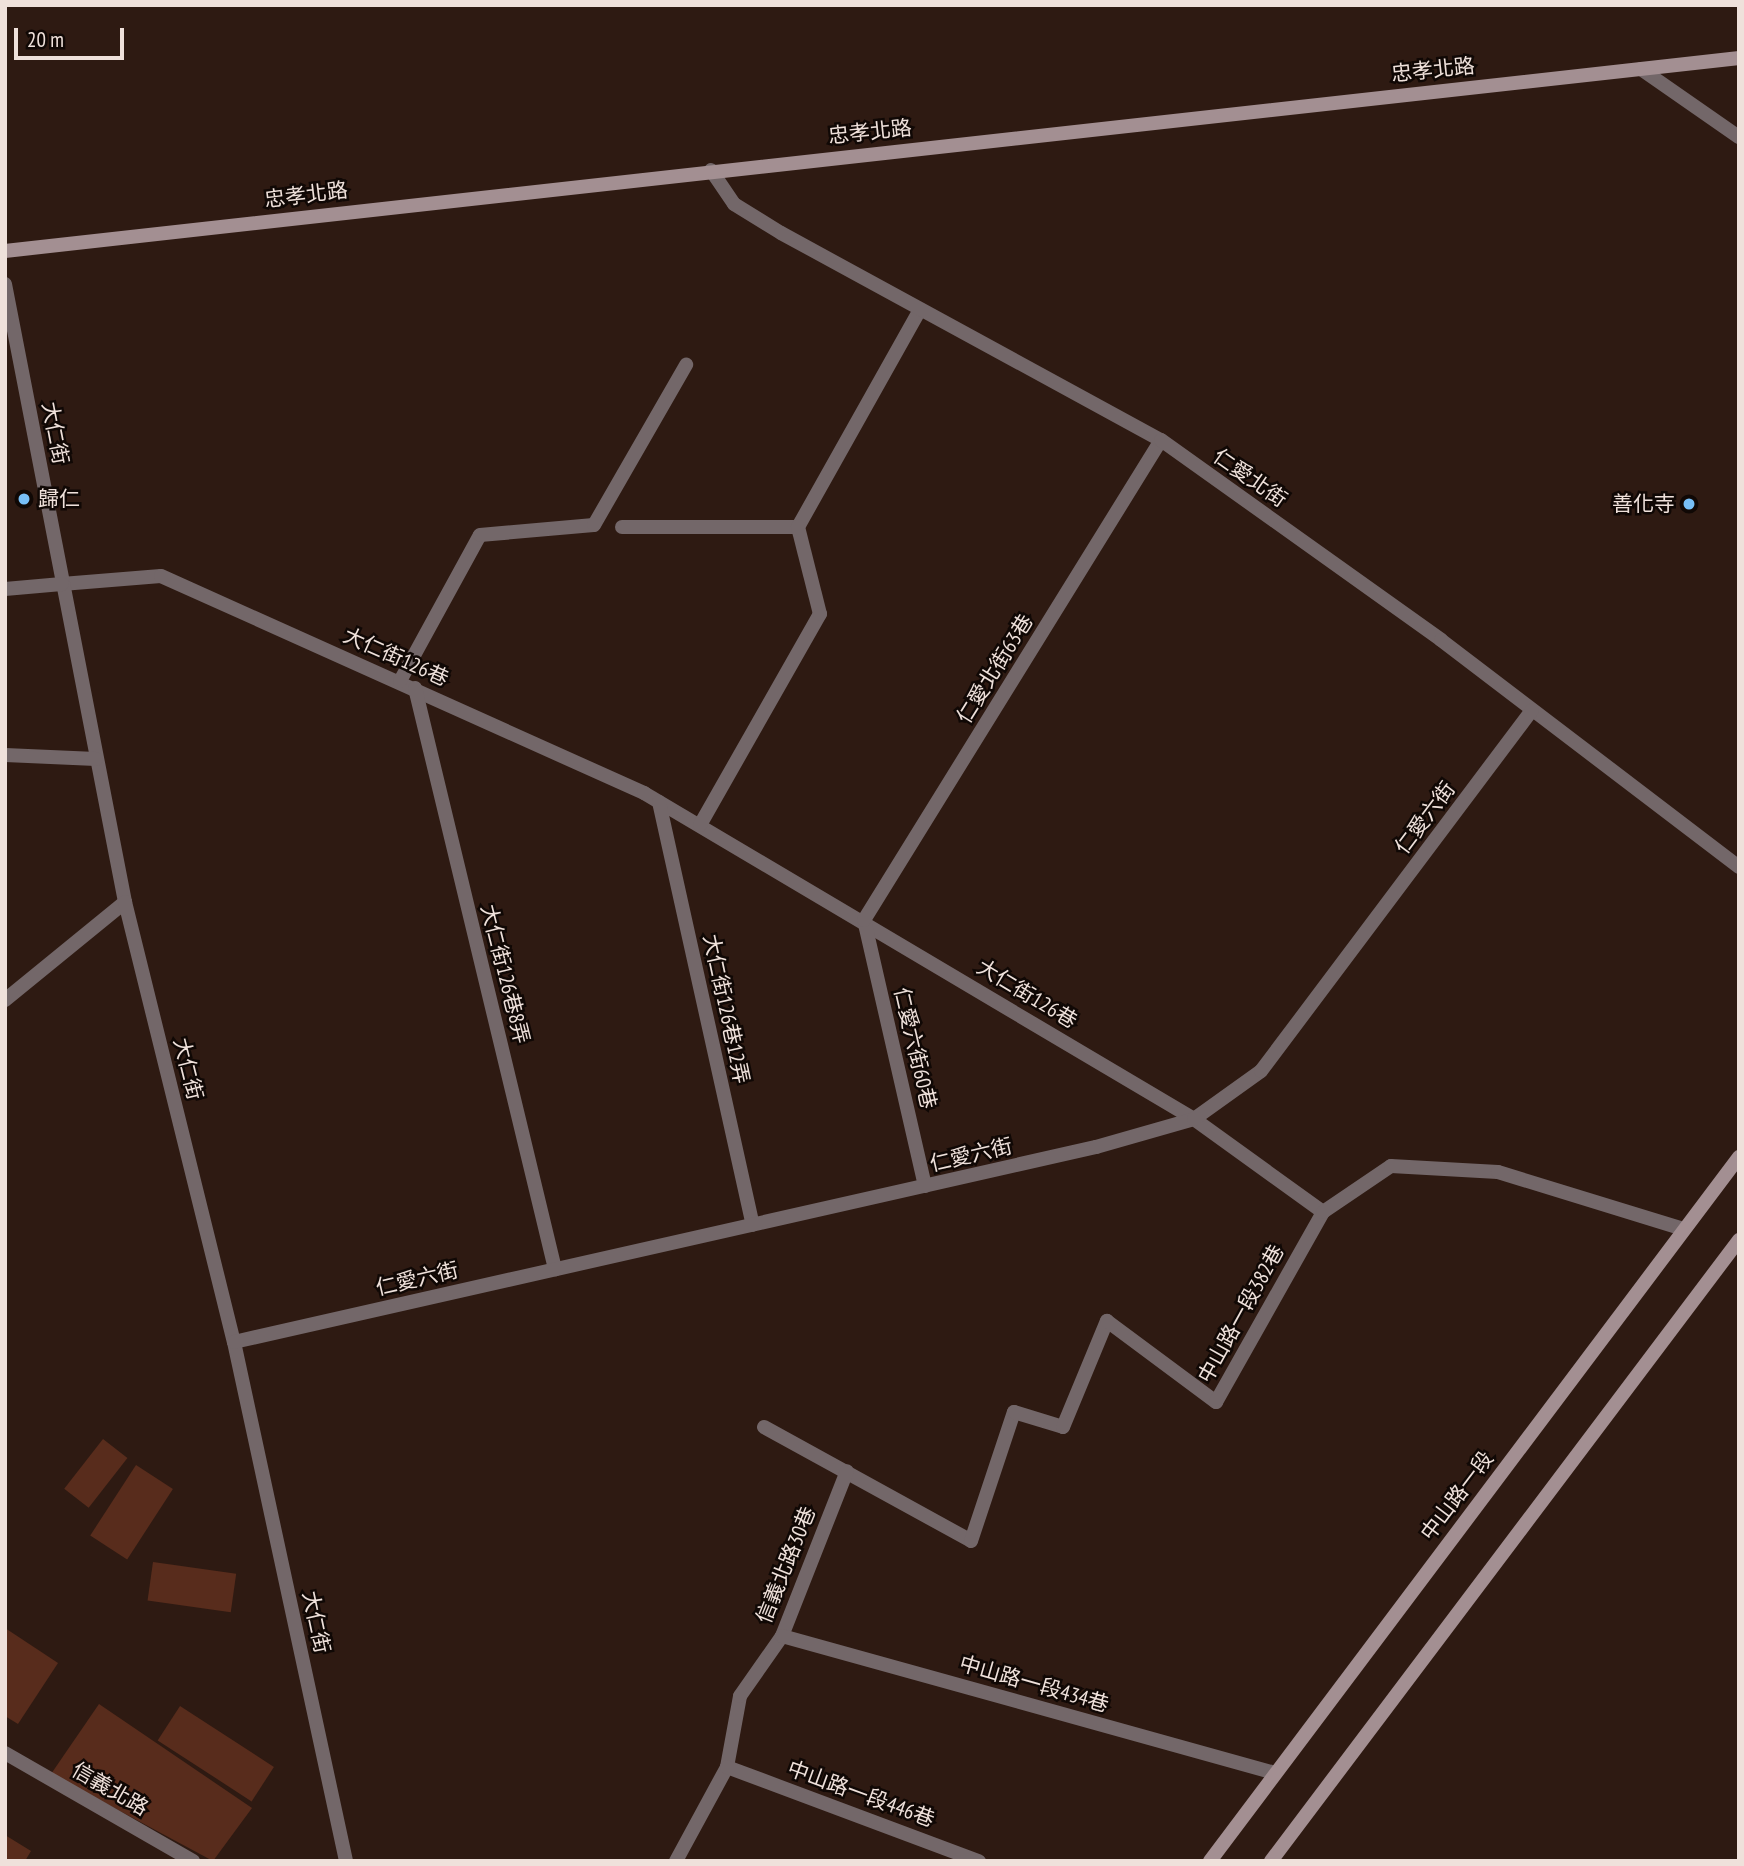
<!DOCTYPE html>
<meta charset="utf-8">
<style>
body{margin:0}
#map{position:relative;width:1744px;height:1866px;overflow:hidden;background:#2e1a12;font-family:"PT Sans Narrow","Noto Sans TC",sans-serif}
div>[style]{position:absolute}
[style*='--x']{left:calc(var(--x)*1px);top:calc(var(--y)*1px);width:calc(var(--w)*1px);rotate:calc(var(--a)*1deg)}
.building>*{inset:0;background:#582c1c;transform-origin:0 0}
.service>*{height:14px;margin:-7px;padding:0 7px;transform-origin:7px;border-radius:7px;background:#736769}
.minor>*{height:14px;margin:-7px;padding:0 7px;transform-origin:7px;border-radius:7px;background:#736769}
.secondary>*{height:14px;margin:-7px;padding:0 7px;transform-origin:7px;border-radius:7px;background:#a38f92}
.dots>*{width:19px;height:19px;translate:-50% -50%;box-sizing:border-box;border:4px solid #100805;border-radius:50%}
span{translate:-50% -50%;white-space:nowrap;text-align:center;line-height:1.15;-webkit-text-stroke:5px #100805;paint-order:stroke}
.street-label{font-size:21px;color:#efe1db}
.poi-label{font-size:21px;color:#efe1db}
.left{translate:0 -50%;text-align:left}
.right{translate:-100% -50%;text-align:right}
.frame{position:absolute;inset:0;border:7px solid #efe1db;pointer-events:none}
.scale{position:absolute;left:14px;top:28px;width:110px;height:32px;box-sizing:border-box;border:4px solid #efe1db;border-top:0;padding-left:9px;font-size:21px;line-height:24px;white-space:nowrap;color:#efe1db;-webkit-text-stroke:5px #100805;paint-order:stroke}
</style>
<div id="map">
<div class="building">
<i style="left:103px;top:1439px;width:31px;height:63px;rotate:38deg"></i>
<i style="left:136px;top:1465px;width:44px;height:84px;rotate:33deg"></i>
<i style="left:153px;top:1562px;width:84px;height:39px;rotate:8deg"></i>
<i style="clip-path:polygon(5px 1628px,58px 1663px,18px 1724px,5px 1716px)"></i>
<i style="clip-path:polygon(99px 1704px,252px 1808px,213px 1861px,51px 1774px)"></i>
<i style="left:180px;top:1706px;width:112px;height:41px;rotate:33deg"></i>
<i style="clip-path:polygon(5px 1835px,31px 1851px,25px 1861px,5px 1861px)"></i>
</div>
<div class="service">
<i style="--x:1641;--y:69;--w:119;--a:34.8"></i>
<i style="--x:622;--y:527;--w:176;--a:0"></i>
<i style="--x:798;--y:527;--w:249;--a:-60.7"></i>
<i style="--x:62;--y:584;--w:99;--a:-4.6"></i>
<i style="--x:161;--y:576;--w:530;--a:24.19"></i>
<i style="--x:644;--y:793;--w:639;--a:30.66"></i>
<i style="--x:1194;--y:1119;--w:159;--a:35.8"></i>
<i style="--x:400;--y:681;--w:166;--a:-61.3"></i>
<i style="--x:480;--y:535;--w:114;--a:-5"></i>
<i style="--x:594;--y:525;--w:185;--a:-60.1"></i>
<i style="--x:415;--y:688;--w:598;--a:76.45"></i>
<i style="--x:659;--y:802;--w:433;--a:77.5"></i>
<i style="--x:700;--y:825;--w:243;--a:-60.4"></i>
<i style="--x:820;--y:614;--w:90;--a:-104.2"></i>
<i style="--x:5;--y:1000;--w:155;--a:-39.2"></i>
<i style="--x:925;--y:1186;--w:273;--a:-102.9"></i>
<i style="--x:864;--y:920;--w:564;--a:-58.25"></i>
<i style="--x:764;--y:1427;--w:236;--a:28.8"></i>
<i style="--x:971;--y:1541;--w:136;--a:-71.6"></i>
<i style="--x:1014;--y:1412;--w:51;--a:17"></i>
<i style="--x:1063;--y:1427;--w:115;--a:-67.5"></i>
<i style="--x:1107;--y:1321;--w:136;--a:36.6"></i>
<i style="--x:1216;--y:1402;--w:218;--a:-60.6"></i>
<i style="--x:1323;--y:1212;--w:82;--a:-34.1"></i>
<i style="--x:1391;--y:1166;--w:107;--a:3.2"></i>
<i style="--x:1498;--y:1172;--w:194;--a:17.1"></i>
<i style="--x:676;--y:1861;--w:107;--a:-61.5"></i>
<i style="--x:727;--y:1767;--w:72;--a:-79.6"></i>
<i style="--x:740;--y:1696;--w:73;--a:-55"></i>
<i style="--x:782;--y:1636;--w:177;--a:-68.5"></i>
</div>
<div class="minor">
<i style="--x:711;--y:170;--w:41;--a:55.9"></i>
<i style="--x:734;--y:204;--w:55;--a:31.7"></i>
<i style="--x:781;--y:233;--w:433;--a:28.6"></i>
<i style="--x:1161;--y:440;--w:344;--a:35.5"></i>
<i style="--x:1441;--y:640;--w:375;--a:37.3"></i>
<i style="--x:5;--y:284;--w:630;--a:79.01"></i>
<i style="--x:125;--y:902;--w:453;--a:76.1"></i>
<i style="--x:234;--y:1342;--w:531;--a:77.82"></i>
<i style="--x:5;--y:589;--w:57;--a:-5"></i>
<i style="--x:5;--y:755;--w:91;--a:2.5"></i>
<i style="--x:234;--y:1342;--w:884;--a:-12.75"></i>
<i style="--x:1096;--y:1147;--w:102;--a:-15.9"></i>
<i style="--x:1194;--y:1119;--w:82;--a:-35.6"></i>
<i style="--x:1261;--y:1071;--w:451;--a:-53.1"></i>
<i style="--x:782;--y:1636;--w:512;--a:15.53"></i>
<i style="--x:5;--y:1753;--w:217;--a:29.9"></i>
<i style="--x:727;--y:1767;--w:269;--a:20.5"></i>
</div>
<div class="secondary">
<i style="--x:5;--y:251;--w:1745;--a:-6.35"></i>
<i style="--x:1210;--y:1861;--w:881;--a:-53.08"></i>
<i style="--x:1271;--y:1861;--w:778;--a:-53"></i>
</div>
<div class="dots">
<i style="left:24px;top:499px;background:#77bff7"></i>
<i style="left:1689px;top:504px;background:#77bff7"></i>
</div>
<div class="street-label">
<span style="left:1433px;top:70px;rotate:-6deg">忠孝北路</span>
<span style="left:870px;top:132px;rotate:-6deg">忠孝北路</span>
<span style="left:306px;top:195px;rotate:-7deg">忠孝北路</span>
<span style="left:55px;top:433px;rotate:79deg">大仁街</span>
<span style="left:1250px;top:478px;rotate:35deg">仁愛北街</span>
<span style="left:396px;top:657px;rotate:24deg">大仁街126巷</span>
<span style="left:995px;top:669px;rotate:-58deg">仁愛北街63巷</span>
<span style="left:1425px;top:818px;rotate:-53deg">仁愛六街</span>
<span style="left:505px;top:974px;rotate:76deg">大仁街126巷8弄</span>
<span style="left:1027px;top:994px;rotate:31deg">大仁街126巷</span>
<span style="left:726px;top:1009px;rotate:78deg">大仁街126巷12弄</span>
<span style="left:915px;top:1048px;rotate:77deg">仁愛六街60巷</span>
<span style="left:188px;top:1069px;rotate:76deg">大仁街</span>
<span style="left:971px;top:1155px;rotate:-13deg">仁愛六街</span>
<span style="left:417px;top:1279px;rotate:-13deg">仁愛六街</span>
<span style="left:1241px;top:1314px;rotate:-61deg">中山路一段382巷</span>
<span style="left:1457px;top:1496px;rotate:-53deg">中山路一段</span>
<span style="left:786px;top:1565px;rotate:-68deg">信義北路30巷</span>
<span style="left:316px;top:1622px;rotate:78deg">大仁街</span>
<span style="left:1034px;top:1684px;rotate:16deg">中山路一段434巷</span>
<span style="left:110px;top:1789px;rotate:30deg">信義北路</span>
<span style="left:861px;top:1794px;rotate:20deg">中山路一段446巷</span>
</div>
<div class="poi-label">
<span class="left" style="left:38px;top:499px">歸仁</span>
<span class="right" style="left:1675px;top:504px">善化寺</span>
</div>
<div class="frame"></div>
<div class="scale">20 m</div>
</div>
